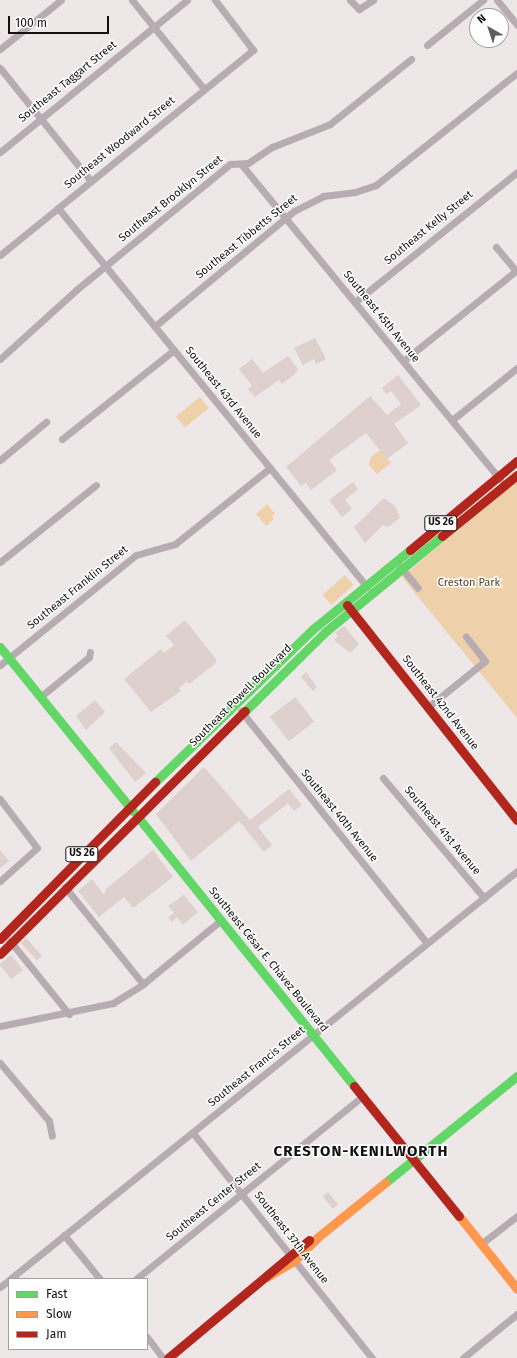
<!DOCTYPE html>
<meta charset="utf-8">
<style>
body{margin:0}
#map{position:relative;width:517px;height:1358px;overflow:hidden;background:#ede7e8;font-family:"Fira Sans",sans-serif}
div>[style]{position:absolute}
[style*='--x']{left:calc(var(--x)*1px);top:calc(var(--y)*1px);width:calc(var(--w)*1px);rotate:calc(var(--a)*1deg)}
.green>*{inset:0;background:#eed1aa;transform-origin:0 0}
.building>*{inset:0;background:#ded0cc;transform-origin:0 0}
.street>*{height:7px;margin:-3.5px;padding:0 3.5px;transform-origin:3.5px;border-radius:3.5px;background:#b7acb2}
.fast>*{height:9px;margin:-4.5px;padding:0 4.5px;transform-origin:4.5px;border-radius:4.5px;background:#63d668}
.slow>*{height:9px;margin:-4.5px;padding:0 4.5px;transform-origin:4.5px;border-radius:4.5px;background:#ff974d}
.jam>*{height:9px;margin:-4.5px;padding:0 4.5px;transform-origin:4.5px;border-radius:4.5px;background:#b3261e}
span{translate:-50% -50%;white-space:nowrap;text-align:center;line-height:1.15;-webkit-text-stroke:3px #fff;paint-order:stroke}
.shield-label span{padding:1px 3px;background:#fff;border:1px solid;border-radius:3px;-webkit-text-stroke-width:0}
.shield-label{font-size:10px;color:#141011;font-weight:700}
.street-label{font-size:11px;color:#141011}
.park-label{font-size:11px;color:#563f1b}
.district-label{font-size:15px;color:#141011;font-weight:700;letter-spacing:1px}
.legend{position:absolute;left:8px;top:1278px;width:140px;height:72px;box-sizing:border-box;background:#fff;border:1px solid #a19fa0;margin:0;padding:5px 7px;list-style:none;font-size:12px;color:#141011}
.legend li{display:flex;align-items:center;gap:8px;height:20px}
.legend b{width:20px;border:1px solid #a19fa0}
.north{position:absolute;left:469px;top:8px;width:40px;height:40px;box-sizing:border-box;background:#fff;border:1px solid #a19fa0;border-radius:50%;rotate:321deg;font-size:11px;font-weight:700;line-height:16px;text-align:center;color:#141011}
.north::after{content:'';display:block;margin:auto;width:14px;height:18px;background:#605b5c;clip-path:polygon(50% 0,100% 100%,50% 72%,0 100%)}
.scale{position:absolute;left:8px;top:16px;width:101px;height:18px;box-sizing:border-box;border:2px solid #141011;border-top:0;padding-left:5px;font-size:12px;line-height:14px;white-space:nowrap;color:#141011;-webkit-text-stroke:3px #fff;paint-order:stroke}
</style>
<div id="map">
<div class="green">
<i style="left:200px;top:397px;width:14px;height:31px;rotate:51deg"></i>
<i style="clip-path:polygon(380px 450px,391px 463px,377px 474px,369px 465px,371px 457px)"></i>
<i style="clip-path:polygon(517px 480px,517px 718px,402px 577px)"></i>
<i style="clip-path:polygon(267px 504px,275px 514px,272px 516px,274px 519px,266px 526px,256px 514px)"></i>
<i style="left:345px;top:575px;width:13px;height:30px;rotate:48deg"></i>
</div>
<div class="building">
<i style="clip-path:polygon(315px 338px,326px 359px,316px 364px,314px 359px,303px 365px,294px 348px)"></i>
<i style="clip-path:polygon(288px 356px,298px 369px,295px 374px,282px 384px,279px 380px,255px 397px,248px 389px,252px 386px,239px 369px,252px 359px,263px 373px)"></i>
<i style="clip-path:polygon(398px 375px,421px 405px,394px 424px,408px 443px,387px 459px,366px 433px,329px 460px,337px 470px,311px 490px,306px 483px,301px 486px,286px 467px,370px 396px,387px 415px,401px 404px,391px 391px,386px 394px,382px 388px)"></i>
<i style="clip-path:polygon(353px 482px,358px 489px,345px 500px,352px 509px,342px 517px,329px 500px)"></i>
<i style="clip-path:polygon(384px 498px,395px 506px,400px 518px,388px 527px,383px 525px,365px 543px,354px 527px)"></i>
<i style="clip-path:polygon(185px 620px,216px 659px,216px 663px,189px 684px,187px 681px,179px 688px,181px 691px,151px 712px,124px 679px,161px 649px,164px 653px,174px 645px,166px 636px)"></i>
<i style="clip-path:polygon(344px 626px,359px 644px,350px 653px,334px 640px,338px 636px,335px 633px)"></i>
<i style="clip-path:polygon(306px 672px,317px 687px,313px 691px,301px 677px)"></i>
<i style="left:295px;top:697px;width:31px;height:32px;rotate:52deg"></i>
<i style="clip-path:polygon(95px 700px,105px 712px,86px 730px,76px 716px)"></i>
<i style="clip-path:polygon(116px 742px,146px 773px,135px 782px,109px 748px)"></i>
<i style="clip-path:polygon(204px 767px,250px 820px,289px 789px,302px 805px,294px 811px,288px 803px,258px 827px,272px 845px,264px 852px,239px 821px,191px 861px,156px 814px)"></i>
<i style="clip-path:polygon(0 850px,9px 861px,0 868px)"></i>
<i style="clip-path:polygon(153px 850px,173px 877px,133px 908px,124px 897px,99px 917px,78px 891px,92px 879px,104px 895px,106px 889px)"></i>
<i style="clip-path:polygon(184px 895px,198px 912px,183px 925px,177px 917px,172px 922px,168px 917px,174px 913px,168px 906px)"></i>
<i style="left:26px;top:938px;width:24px;height:7px;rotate:48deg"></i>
<i style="left:11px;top:955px;width:19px;height:15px;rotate:51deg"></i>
<i style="left:328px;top:1192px;width:16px;height:7px;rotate:50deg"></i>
</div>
<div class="street">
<i style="--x:132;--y:0;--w:114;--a:51"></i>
<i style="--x:350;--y:0;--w:13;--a:45"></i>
<i style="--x:359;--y:9;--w:17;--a:-33"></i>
<i style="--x:497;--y:0;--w:32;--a:51"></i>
<i style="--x:427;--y:45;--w:72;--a:-38.8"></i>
<i style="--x:0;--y:49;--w:78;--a:-38.8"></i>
<i style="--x:0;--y:68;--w:145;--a:51.2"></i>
<i style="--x:0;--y:152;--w:241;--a:-39.1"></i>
<i style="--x:241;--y:164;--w:408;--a:50.6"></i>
<i style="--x:58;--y:208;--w:489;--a:50.8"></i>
<i style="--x:496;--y:247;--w:31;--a:50"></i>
<i style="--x:0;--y:255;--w:326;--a:-39"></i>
<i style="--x:253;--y:50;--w:63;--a:-127.2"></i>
<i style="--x:355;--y:302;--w:208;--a:-38.7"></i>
<i style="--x:155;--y:326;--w:180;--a:-39.6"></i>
<i style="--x:294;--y:211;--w:33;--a:-27"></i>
<i style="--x:323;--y:196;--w:32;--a:-7"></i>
<i style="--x:355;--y:192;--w:22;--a:-18"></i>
<i style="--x:376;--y:185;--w:180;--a:-38.5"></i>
<i style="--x:0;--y:359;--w:103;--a:-42.2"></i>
<i style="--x:76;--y:290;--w:199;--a:-39.3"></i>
<i style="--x:230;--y:164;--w:18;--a:-3"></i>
<i style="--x:248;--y:163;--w:29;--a:-34"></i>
<i style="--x:272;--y:147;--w:62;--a:-21.6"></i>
<i style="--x:330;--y:124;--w:104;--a:-38.7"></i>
<i style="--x:403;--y:361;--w:146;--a:-38.6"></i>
<i style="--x:452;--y:420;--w:83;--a:-38.7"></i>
<i style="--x:62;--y:439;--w:143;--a:-38.5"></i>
<i style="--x:0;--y:460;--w:60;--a:-39.6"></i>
<i style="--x:0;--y:562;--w:123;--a:-38.7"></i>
<i style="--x:400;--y:566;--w:28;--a:51"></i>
<i style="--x:0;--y:665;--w:175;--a:-39"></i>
<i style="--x:136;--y:555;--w:41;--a:-15.8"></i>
<i style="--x:175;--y:544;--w:122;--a:-38.7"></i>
<i style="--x:40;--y:697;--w:63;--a:-39.2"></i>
<i style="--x:89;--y:657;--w:5;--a:-79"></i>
<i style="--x:428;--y:707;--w:73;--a:-38.9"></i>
<i style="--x:485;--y:661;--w:31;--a:-128"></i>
<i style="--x:241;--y:711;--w:297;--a:51.3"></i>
<i style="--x:383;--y:778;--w:157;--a:49.9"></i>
<i style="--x:0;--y:799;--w:61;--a:52.9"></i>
<i style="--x:37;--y:848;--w:50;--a:138.3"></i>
<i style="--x:65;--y:887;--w:124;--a:51.2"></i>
<i style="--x:10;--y:941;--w:94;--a:51.1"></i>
<i style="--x:0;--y:1026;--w:115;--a:-11.5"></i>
<i style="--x:113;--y:1003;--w:36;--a:-32"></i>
<i style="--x:143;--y:984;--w:99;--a:-39.3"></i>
<i style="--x:0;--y:1063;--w:76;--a:49.8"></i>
<i style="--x:49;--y:1121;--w:15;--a:79"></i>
<i style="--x:193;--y:1133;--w:288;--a:51.5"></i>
<i style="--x:64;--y:1235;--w:57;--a:50.7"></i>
<i style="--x:481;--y:1244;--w:46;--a:-37.9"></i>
<i style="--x:10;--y:1279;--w:651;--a:-38.82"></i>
<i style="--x:136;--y:1279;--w:292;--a:-38.9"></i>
<i style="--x:0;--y:1287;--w:11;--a:-38"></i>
<i style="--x:147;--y:1337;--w:26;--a:53"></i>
<i style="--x:463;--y:1358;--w:70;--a:-39.2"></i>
</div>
<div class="fast">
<i style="--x:0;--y:647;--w:211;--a:51"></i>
<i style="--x:245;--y:711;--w:112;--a:-44.6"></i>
<i style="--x:325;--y:632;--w:151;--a:-39.4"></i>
<i style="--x:155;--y:782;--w:220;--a:-44.1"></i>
<i style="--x:313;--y:629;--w:125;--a:-39.2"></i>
<i style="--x:137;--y:816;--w:346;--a:51.2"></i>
<i style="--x:386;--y:1182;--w:169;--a:-39"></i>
</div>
<div class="slow">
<i style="--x:459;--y:1216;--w:93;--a:51.5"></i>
<i style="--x:267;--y:1277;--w:31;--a:-31"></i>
<i style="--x:294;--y:1261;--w:34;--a:-45"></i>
<i style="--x:318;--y:1237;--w:87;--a:-39"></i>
</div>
<div class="jam">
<i style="--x:442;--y:536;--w:97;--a:-39.1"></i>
<i style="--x:410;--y:550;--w:139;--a:-39.8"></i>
<i style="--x:347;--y:605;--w:274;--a:51.7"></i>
<i style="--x:0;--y:939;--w:221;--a:-45.4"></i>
<i style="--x:0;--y:954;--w:345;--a:-44.8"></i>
<i style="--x:354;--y:1086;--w:167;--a:51.1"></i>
<i style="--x:168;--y:1358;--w:184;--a:-39.9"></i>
</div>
<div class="shield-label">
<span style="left:441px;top:523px">US 26</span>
<span style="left:82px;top:854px">US 26</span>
</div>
<div class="street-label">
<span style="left:68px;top:82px;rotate:-39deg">Southeast Taggart Street</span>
<span style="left:120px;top:143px;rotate:-39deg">Southeast Woodward Street</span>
<span style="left:171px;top:199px;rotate:-39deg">Southeast Brooklyn Street</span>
<span style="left:429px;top:228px;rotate:-39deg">Southeast Kelly Street</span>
<span style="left:247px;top:237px;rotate:-39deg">Southeast Tibbetts Street</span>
<span style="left:381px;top:317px;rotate:51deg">Southeast 45th Avenue</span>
<span style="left:223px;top:393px;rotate:51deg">Southeast 43rd Avenue</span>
<span style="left:78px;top:588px;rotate:-39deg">Southeast Franklin Street</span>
<span style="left:241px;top:696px;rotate:-45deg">Southeast Powell Boulevard</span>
<span style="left:440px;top:703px;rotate:52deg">Southeast 42nd Avenue</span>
<span style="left:339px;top:816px;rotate:51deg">Southeast 40th Avenue</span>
<span style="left:442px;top:831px;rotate:50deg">Southeast 41st Avenue</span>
<span style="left:268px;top:960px;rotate:51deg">Southeast César E. Chávez Boulevard</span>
<span style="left:257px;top:1067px;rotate:-39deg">Southeast Francis Street</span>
<span style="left:214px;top:1202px;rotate:-39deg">Southeast Center Street</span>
<span style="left:291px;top:1238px;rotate:52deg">Southeast 37th Avenue</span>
</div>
<div class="park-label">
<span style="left:469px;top:583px">Creston Park</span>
</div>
<div class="district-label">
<span style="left:361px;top:1152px">CRESTON-KENILWORTH</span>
</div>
<ul class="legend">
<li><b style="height:5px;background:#63d668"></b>Fast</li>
<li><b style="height:5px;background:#ff974d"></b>Slow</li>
<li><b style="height:5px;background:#b3261e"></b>Jam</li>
</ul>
<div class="north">N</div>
<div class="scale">100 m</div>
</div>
